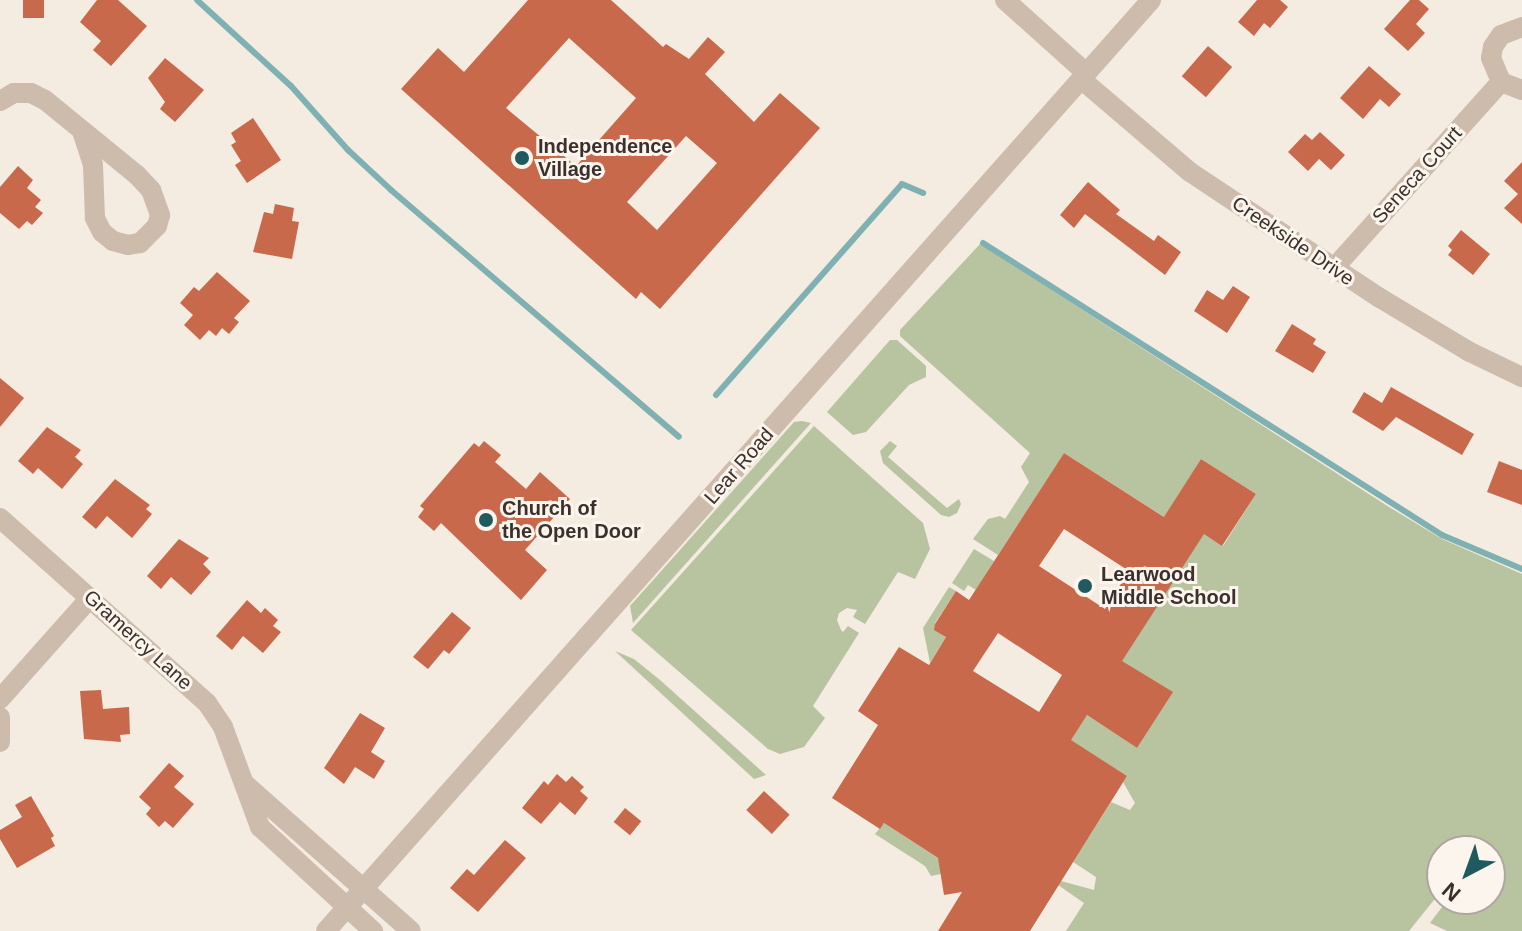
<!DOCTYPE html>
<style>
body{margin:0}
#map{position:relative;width:1522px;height:931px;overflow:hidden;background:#f4ebe1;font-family:Helvetica,sans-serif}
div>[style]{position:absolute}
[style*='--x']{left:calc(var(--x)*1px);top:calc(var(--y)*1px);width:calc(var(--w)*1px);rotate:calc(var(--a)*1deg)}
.green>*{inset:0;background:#b8c4a0}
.stream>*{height:6px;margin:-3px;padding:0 3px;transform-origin:3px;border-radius:3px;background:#7fb0b2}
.building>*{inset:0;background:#c8694b;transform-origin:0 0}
.minor>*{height:20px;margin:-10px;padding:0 10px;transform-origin:10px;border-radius:10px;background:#cdbbac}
.dots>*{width:22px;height:22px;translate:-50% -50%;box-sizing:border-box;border:4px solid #fbf5ee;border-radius:50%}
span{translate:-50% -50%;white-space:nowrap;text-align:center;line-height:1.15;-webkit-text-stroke:6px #fbf5ee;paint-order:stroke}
.poi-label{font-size:20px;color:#3b302b;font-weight:700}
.left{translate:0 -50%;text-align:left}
.street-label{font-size:20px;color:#3b302b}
.north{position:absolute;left:1426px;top:835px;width:80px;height:80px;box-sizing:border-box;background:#fbf5ee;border:2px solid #aea6a0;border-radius:50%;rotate:221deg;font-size:22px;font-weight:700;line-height:32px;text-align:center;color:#3b302b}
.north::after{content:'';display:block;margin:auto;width:28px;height:36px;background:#1f5a5e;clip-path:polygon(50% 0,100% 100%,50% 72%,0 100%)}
</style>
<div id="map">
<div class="green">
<i style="clip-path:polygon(980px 244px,1389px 507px,1442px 539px,1522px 574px,1522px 931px,1447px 931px,1430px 923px,1448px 899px,1490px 899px,1490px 863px,1497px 856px,1486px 846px,1482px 851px,1442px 851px,1442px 890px,1409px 931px,1066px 931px,1084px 903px,1058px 885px,1061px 881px,1094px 890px,1096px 877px,1073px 862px,1111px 802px,1130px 810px,1135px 803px,1123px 782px,1127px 776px,1065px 737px,1087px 715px,1137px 748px,1172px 692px,1114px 672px,1202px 532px,1223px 546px,1256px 494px,1201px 459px,1166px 518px,1064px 453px,998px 555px,973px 539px,988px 519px,1000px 516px,1005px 519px,1029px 482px,1021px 467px,1030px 453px,900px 336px,900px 330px)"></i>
<i style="clip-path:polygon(890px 340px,897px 340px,926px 366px,926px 377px,909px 385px,866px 432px,853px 435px,827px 412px)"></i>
<i style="clip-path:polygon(802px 421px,811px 423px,633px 623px,630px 606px,794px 422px)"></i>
<i style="clip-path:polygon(814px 426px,923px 523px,930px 549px,915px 579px,898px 572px,865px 624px,853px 617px,857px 610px,847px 608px,839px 613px,837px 620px,841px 630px,843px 632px,848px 626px,859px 633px,813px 706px,825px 718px,804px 747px,780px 754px,768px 749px,631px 630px)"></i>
<i style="clip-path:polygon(890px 441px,897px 446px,888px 457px,947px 508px,959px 499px,961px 504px,957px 513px,949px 517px,941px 515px,883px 463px,880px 451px)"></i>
<i style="clip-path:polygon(974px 549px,994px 561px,976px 590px,968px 585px,964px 591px,952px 583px)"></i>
<i style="clip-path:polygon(949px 587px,956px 591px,935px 623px,946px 637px,930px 663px,923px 628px)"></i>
<i style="clip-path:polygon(615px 651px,634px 659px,660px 680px,766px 775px,754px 779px)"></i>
<i style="clip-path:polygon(884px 823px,953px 868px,950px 872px,931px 876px,925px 866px,875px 834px)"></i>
</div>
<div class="stream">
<i style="--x:197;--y:0;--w:127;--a:42.5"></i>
<i style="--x:291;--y:86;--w:86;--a:48.3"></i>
<i style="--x:348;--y:150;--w:59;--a:42.9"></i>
<i style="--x:391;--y:190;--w:379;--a:40.6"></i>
<i style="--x:983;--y:243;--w:544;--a:32.46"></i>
<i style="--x:1442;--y:535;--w:87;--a:23"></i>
<i style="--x:716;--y:395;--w:281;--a:-48.6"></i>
<i style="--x:902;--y:184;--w:23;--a:23"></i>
</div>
<div class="building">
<i style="left:23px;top:0;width:21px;height:18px"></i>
<i style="clip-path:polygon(97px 0,118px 0,147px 26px,111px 66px,93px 50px,101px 41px,80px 22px)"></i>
<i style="clip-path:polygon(evenodd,528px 0,611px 0,663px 47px,666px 44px,689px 59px,708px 37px,725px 52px,705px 74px,754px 122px,780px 93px,820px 128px,660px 309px,641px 292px,636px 299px,401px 89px,438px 48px,464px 72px,528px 0,569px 38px,636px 98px,576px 166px,506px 108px,569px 38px,528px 0,686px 136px,717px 163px,657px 230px,627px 202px,686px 136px)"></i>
<i style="clip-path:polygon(1257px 0,1280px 0,1288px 7px,1270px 28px,1264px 23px,1254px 36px,1238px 22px)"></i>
<i style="clip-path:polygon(1410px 0,1419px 0,1429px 9px,1416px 24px,1425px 33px,1408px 51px,1384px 29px)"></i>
<i style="left:1208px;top:46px;width:32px;height:40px;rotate:41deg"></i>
<i style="clip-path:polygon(165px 58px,204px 90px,175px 122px,160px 109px,165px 102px,148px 78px)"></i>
<i style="clip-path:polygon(1369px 66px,1401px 94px,1389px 107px,1380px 99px,1363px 119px,1340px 98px)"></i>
<i style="clip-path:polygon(253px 118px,281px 160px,247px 183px,235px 165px,241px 161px,231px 145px,236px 142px,231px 133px)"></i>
<i style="clip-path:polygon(1320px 132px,1345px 155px,1331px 170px,1319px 159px,1308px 171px,1288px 152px,1305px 134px,1312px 140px)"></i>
<i style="clip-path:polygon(1522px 162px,1522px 224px,1504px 208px,1518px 194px,1504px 181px)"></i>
<i style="clip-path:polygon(18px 166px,33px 180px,27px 188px,41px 200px,35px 207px,43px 213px,32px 225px,27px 221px,19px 229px,0 213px,0 187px)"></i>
<i style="clip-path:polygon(1088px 182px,1120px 210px,1116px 214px,1154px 241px,1158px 235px,1181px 252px,1165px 275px,1085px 214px,1074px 228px,1060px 215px)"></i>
<i style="clip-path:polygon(275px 204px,294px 208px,292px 221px,299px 222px,292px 259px,253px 252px,264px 212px,273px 214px)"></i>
<i style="clip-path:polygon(1461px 230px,1490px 254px,1473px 275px,1448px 255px,1452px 250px,1448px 246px)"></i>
<i style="clip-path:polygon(217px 272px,250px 301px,234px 318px,239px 322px,229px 334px,222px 328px,216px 336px,209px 330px,200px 340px,184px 325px,193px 315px,180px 303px,194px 287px,199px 291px)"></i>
<i style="clip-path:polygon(1233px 286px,1250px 297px,1227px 333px,1194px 311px,1207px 290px,1223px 300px)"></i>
<i style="clip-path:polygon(1292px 324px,1316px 339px,1313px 344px,1326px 352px,1313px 373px,1275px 351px)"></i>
<i style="clip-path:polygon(0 378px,24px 398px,0 427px)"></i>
<i style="clip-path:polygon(1391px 387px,1474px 434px,1462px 455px,1396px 417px,1383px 431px,1352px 412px,1364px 392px,1382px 403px)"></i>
<i style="clip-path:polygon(47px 427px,81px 450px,75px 457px,83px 464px,62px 489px,38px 468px,33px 474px,18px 461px)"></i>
<i style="clip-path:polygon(484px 441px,501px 455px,495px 462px,526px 489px,540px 472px,570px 499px,525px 550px,547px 570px,521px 600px,441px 523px,434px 531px,418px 517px,424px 509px,420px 506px,474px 443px,479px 447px)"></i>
<i style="clip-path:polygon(evenodd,1064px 453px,1164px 517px,1201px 459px,1256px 494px,1222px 546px,1204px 534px,1122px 661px,1173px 692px,1137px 748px,1087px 715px,1071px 740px,1127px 776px,1030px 931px,938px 931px,962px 892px,944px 895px,938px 858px,884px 823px,880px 829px,832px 798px,878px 725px,858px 711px,899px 647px,929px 665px,946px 637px,934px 630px,935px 624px,956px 591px,969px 600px,1064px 453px,1064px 529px,1129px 571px,1105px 609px,1039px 566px,1064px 529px,1064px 453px,998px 633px,1062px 675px,1039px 712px,973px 671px,998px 633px)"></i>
<i style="clip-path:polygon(1499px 461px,1522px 470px,1522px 505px,1487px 492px)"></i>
<i style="clip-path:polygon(115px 479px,150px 505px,146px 509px,152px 514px,132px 538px,107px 516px,96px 529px,82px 517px)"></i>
<i style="clip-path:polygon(179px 539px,209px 558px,203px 564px,211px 572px,191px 595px,171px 577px,161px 589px,147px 576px)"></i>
<i style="clip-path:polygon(247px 600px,261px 613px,265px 608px,278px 620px,273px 626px,281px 632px,263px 653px,243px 636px,232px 650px,216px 636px)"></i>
<i style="clip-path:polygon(452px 612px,471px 628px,449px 654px,444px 650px,428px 669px,413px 657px)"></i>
<i style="clip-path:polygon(101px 690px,103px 709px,129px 707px,130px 734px,120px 735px,121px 742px,84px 739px,80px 691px)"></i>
<i style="clip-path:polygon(360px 713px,385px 728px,371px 752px,385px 761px,374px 779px,355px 767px,344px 784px,324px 768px)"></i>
<i style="clip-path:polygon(169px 763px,184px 776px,174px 787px,194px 804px,173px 828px,165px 821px,159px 827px,146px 814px,151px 808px,139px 797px)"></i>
<i style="clip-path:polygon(557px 774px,566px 782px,572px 776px,584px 787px,580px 791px,588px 798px,575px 815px,560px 802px,541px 824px,522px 808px,544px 781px,548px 785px)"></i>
<i style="left:764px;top:791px;width:35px;height:26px;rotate:43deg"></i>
<i style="clip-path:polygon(31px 796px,54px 836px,51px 838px,55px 846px,17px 868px,0 839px,0 830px,22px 817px,15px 805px)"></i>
<i style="left:625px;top:808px;width:21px;height:18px;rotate:39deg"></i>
<i style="clip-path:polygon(505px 840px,526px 858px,478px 912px,450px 888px,467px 869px,474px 875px)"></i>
</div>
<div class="minor">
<i style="--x:1005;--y:0;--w:109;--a:42"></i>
<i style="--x:1522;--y:27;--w:22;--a:159"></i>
<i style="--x:1501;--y:35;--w:14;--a:124"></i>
<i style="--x:1493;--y:47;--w:11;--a:100"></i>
<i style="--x:1491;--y:58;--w:26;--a:67"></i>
<i style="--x:1501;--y:82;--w:22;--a:21"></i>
<i style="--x:1081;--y:79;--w:143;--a:40.5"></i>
<i style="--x:1190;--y:172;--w:228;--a:33.6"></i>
<i style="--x:1380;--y:298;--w:105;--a:31"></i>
<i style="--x:1470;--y:352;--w:58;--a:25.7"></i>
<i style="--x:0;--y:101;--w:16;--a:-30"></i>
<i style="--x:14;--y:93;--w:17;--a:0"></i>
<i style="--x:31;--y:93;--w:16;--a:27"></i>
<i style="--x:45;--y:100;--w:119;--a:39.2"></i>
<i style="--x:137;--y:175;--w:21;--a:47"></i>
<i style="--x:151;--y:190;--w:27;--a:70"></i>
<i style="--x:160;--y:215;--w:11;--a:105"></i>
<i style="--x:157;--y:226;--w:24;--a:135"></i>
<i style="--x:140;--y:243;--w:12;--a:171"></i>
<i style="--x:128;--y:245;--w:16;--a:-165"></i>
<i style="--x:113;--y:241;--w:14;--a:-141"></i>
<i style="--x:102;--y:232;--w:16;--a:-117"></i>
<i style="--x:95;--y:218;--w:53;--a:-92.2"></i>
<i style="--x:93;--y:165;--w:35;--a:-108"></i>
<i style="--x:1334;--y:268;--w:250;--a:-48.1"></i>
<i style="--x:0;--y:518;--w:278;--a:41.8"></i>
<i style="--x:207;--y:703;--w:29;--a:56"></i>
<i style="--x:223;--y:727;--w:107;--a:69.7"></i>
<i style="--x:260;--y:827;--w:154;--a:42.6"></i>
<i style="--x:0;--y:699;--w:135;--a:-48.3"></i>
<i style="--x:0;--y:717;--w:25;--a:90"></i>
<i style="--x:246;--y:785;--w:220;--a:41.5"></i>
<i style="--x:326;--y:931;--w:1244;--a:-48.45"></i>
</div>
<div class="dots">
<i style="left:522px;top:158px;background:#1f5a5e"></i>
<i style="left:486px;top:520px;background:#1f5a5e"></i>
<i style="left:1085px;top:586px;background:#1f5a5e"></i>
</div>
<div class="poi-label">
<span class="left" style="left:538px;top:158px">Independence<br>Village</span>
<span class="left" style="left:502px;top:520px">Church of<br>the Open Door</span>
<span class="left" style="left:1101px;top:586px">Learwood<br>Middle School</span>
</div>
<div class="street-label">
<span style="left:1417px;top:175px;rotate:-48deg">Seneca Court</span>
<span style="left:1293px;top:241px;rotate:34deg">Creekside Drive</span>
<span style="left:739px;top:466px;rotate:-49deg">Lear Road</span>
<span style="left:138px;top:640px;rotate:42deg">Gramercy Lane</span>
</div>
<div class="north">N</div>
</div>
